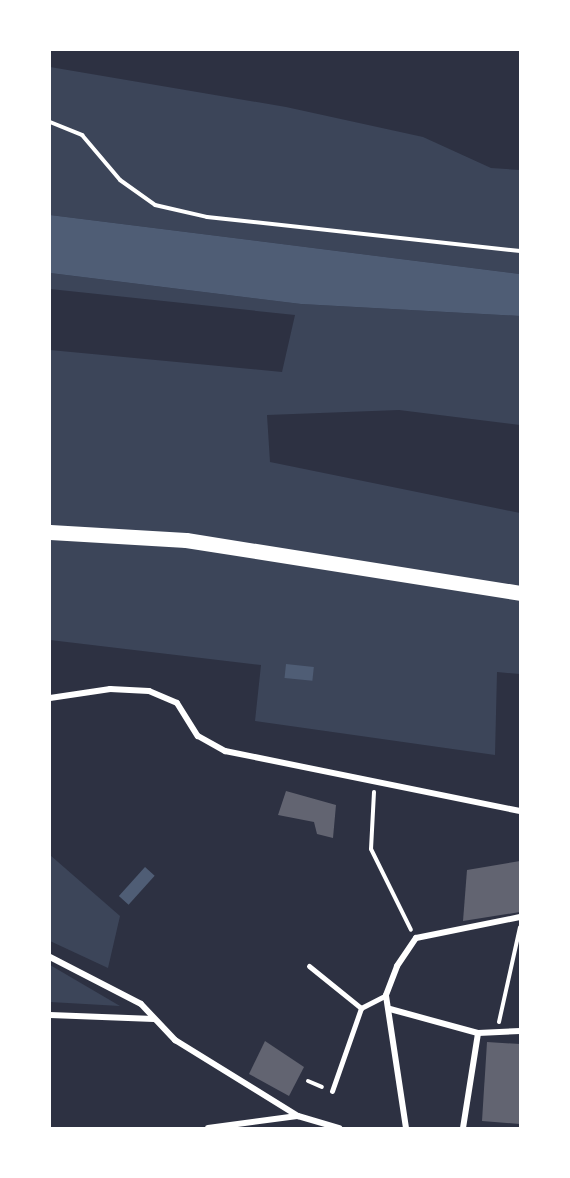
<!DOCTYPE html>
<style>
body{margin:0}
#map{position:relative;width:570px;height:1178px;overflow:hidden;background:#2d3142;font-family:Mulish,sans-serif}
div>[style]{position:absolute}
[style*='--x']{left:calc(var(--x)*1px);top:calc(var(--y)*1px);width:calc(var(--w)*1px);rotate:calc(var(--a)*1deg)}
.green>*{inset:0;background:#3c4559}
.water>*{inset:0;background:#4f5d75;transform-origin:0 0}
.building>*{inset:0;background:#626471}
.path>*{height:4px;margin:-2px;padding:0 2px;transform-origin:2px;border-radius:2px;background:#fff}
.pedestrian>*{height:5px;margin:-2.5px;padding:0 2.5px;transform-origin:2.5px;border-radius:2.5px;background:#fff}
.minor>*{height:6px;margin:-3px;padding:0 3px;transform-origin:3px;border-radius:3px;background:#fff}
.primary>*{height:15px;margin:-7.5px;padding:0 7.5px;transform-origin:7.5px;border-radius:7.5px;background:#fff}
span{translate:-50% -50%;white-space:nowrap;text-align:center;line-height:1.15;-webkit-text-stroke:6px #fff;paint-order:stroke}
.frame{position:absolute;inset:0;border:51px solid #fff;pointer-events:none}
</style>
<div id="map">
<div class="green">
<i style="clip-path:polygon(50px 67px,286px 107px,423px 137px,491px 168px,520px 170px,520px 274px,50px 215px)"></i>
<i style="clip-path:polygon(50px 273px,301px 304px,520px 316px,520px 425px,399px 410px,267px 415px,270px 462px,520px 513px,520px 674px,497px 672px,495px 755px,255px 721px,261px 665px,50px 640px,50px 350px,282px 372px,295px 315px,50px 289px)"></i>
<i style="clip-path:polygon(50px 855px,120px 916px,108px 968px,50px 941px)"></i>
<i style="clip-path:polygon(50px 965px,120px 1006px,50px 1002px)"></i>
</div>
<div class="water">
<i style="clip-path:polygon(50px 215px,520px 274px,520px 316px,301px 304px,50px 273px)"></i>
<i style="left:286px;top:664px;width:28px;height:14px;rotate:6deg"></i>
<i style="left:145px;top:867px;width:13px;height:39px;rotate:42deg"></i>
</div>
<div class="building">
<i style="clip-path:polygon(286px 791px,336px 805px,333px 838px,317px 834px,314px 822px,278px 815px)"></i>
<i style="clip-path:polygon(520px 861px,520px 912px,463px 921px,467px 870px)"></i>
<i style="clip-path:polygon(265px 1041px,304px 1067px,289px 1096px,249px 1074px)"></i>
<i style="clip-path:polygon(487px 1042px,520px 1044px,520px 1124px,482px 1121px)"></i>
</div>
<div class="path">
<i style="--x:50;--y:122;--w:35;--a:22"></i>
<i style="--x:82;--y:135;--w:59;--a:49.8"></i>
<i style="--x:120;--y:180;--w:43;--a:35.5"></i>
<i style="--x:155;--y:205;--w:53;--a:13"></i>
<i style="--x:207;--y:217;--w:315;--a:6.2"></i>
<i style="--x:374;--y:792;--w:57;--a:93"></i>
<i style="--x:371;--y:849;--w:90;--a:63.7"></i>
<i style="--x:499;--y:1022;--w:97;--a:-77.5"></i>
<i style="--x:308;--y:1081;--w:15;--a:23"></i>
</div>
<div class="pedestrian">
<i style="--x:309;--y:966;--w:67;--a:38.9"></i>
<i style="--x:332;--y:1091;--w:88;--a:-70.7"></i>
<i style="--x:361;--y:1008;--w:28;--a:-27"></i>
</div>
<div class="minor">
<i style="--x:50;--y:698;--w:61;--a:-8.5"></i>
<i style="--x:110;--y:689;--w:39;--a:3"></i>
<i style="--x:149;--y:691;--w:30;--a:23"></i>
<i style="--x:177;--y:703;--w:39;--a:58"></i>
<i style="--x:198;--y:736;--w:31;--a:29"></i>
<i style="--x:225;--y:751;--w:301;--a:11.5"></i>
<i style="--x:50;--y:957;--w:102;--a:27.3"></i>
<i style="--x:141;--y:1004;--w:50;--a:46.6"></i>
<i style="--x:175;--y:1040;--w:145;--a:31.7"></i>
<i style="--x:298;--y:1116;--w:43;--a:16.3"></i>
<i style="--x:390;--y:1009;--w:91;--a:15.3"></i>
<i style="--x:478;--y:1033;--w:42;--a:-2.7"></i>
<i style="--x:50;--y:1015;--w:104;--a:2.2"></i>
<i style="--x:208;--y:1128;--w:90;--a:-7.7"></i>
<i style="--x:406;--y:1128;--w:134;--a:-98.6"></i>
<i style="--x:386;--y:995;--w:31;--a:-69"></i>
<i style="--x:397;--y:966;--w:34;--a:-56"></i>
<i style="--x:416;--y:938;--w:106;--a:-11.4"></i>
<i style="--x:463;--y:1128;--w:96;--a:-81"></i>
</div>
<div class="primary">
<i style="--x:50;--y:532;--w:136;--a:3.4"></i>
<i style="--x:186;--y:540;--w:338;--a:9"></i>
</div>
<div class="frame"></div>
</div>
